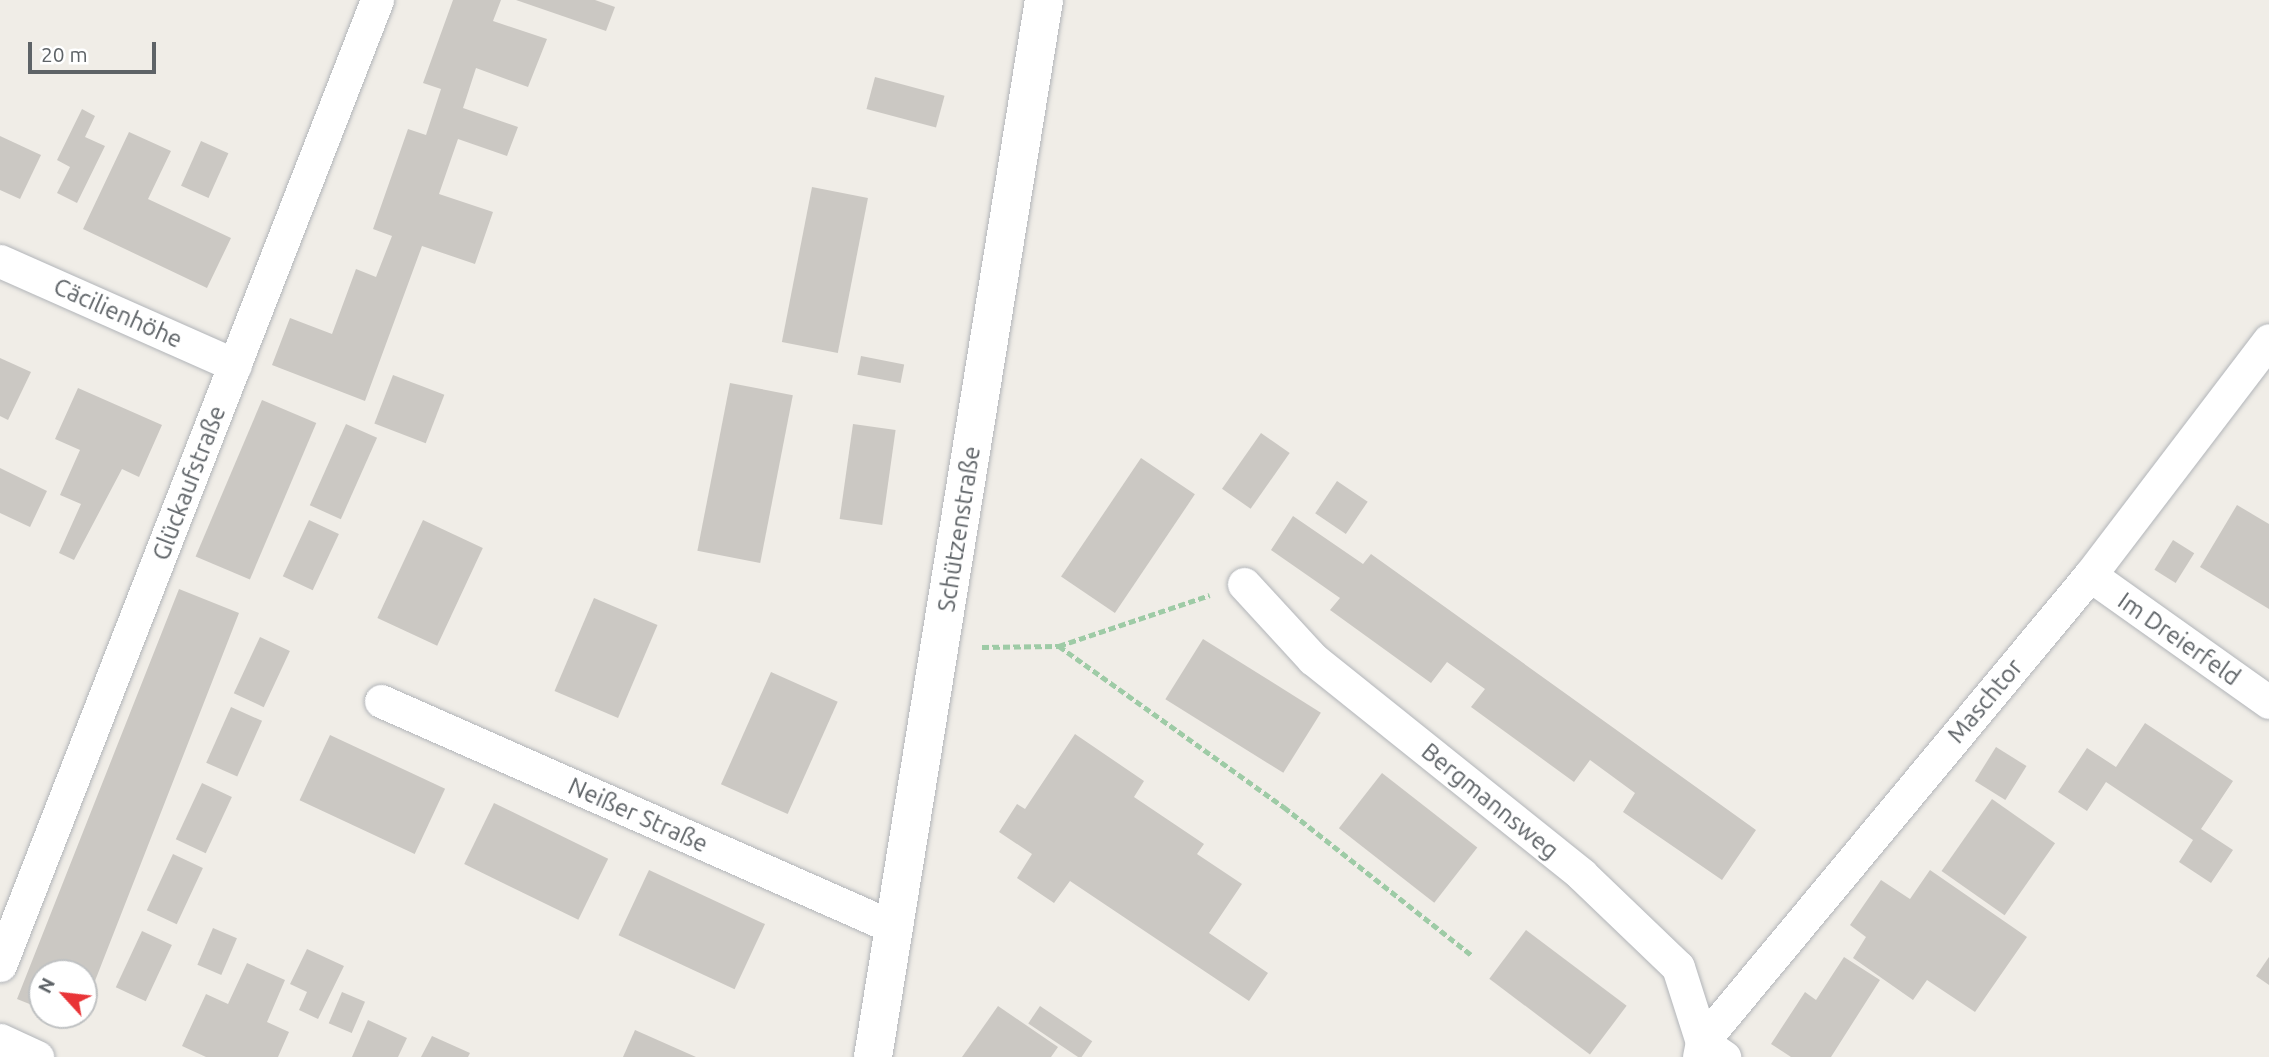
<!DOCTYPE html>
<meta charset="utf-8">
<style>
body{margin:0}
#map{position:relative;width:2269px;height:1057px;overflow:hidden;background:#f0ede7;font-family:Ubuntu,sans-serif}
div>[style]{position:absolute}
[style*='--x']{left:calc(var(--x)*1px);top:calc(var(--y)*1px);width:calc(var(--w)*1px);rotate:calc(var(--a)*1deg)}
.building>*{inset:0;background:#cbc8c3;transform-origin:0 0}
.path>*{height:4.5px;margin-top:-2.25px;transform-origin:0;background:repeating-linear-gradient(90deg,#9ecba6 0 7px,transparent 0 10.5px)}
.roads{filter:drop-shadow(0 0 2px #b2b5b9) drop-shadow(0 0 2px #b2b5b9)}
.street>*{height:33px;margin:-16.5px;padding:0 16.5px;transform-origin:16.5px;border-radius:16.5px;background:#fff}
.secondary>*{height:38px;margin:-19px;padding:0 19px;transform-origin:19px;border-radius:19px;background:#fff}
span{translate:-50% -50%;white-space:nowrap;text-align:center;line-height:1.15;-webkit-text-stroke:5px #fff;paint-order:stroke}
.street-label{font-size:24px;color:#5e6367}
.north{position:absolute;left:28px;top:959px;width:70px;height:70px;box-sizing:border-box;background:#fff;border:2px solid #bfc1c2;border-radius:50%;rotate:297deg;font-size:19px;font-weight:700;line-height:28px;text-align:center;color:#5e6367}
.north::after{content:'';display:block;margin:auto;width:24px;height:32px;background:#e93437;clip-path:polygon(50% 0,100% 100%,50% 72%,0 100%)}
.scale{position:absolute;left:28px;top:42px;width:128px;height:32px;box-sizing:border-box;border:4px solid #5e6367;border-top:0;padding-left:9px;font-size:21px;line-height:24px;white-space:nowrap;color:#5e6367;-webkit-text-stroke:5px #fff;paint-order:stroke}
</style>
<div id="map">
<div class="building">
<i style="clip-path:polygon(453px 0,501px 0,493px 21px,547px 39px,528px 87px,476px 68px,463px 108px,518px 127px,507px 156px,458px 139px,439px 194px,493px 212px,475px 264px,422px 246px,365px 401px,272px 365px,290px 318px,332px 334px,356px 269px,376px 277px,392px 236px,373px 229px,408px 129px,426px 135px,441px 89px,423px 83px)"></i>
<i style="clip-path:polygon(516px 0,595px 0,615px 7px,606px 31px)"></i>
<i style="left:875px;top:77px;width:72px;height:33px;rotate:15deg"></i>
<i style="clip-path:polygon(82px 109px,95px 116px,85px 137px,105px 146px,77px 203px,57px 193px,70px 167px,57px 160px)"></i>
<i style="clip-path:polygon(129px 132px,171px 151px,148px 199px,231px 238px,207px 288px,83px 229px)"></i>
<i style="clip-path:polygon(0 136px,41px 155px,20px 199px,0 190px)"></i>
<i style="left:201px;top:141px;width:30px;height:49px;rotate:24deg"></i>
<i style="left:812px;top:187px;width:57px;height:158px;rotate:11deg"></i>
<i style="left:861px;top:356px;width:44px;height:19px;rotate:11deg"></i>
<i style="clip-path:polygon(0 358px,31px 372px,8px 420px,0 416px)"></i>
<i style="left:393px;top:375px;width:55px;height:52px;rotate:21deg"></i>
<i style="left:730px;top:383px;width:64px;height:171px;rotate:11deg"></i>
<i style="clip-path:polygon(78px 388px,162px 425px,139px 477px,122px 469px,74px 560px,59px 553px,81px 504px,60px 495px,80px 450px,55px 439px)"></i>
<i style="left:262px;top:400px;width:59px;height:170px;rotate:23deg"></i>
<i style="left:346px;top:424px;width:34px;height:89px;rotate:24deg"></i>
<i style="left:853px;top:424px;width:43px;height:96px;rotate:8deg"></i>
<i style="left:1261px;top:433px;width:35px;height:68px;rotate:35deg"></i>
<i style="left:1141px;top:458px;width:65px;height:143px;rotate:34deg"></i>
<i style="clip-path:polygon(0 468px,47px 491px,30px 527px,0 513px)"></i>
<i style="left:1337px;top:481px;width:37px;height:39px;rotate:34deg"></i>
<i style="clip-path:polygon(2237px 505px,2269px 524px,2269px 609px,2200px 567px)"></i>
<i style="clip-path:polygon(1293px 516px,1363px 564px,1371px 554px,1756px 830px,1722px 880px,1623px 812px,1635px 793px,1590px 760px,1574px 782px,1471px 707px,1485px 689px,1447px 662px,1431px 683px,1330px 610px,1340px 598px,1271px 550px)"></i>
<i style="left:309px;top:520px;width:33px;height:62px;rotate:25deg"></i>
<i style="left:423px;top:520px;width:66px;height:108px;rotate:25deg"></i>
<i style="left:2173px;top:540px;width:25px;height:35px;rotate:32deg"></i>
<i style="clip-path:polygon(179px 589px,239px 613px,84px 1009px,84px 973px,42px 973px,42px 1009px,17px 999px)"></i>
<i style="left:594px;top:598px;width:69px;height:101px;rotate:23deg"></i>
<i style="left:260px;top:637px;width:33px;height:62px;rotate:25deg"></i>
<i style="left:1203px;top:639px;width:139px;height:71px;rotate:32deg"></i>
<i style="left:771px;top:672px;width:73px;height:123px;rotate:24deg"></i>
<i style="left:231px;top:707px;width:34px;height:61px;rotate:24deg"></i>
<i style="clip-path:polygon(2145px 723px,2233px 781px,2201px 829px,2233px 850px,2211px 883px,2179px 862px,2193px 840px,2106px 782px,2087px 811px,2058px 792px,2087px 748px,2116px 767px)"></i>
<i style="clip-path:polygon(1075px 734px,1144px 781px,1134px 797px,1204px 844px,1197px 854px,1242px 884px,1209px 933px,1268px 973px,1249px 1001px,1070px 881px,1054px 903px,1017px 878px,1032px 854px,999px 832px,1017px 804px,1025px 809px)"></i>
<i style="left:330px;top:735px;width:127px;height:72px;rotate:25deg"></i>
<i style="left:1996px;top:747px;width:36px;height:40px;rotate:32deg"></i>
<i style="left:1382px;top:773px;width:121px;height:70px;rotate:38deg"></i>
<i style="left:202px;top:783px;width:33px;height:62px;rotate:25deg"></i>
<i style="left:1992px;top:799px;width:77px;height:88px;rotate:35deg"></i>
<i style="left:494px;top:803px;width:127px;height:68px;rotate:26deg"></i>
<i style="left:173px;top:854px;width:33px;height:62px;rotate:25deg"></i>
<i style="left:649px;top:870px;width:128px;height:72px;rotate:25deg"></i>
<i style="clip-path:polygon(1930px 870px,2027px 937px,1975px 1012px,1927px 980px,1913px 1000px,1853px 958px,1866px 937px,1850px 925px,1881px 880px,1910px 899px)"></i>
<i style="left:213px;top:928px;width:26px;height:40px;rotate:23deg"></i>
<i style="left:1526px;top:930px;width:126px;height:61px;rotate:37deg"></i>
<i style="left:142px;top:931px;width:33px;height:62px;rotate:25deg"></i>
<i style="clip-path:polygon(307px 949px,344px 966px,318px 1019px,299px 1010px,307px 992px,290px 984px)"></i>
<i style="clip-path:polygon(1844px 957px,1880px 980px,1831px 1057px,1791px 1057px,1771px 1044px,1805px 992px,1816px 1000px)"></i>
<i style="clip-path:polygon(2269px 957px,2269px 985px,2256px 976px)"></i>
<i style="clip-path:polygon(247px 963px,285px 980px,267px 1022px,289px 1032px,278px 1057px,206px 1057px,182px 1046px,206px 994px,228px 1004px)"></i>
<i style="left:342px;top:992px;width:25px;height:34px;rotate:23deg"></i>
<i style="clip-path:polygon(998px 1006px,1058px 1047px,1051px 1057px,962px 1057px)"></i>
<i style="left:1040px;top:1006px;width:63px;height:21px;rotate:34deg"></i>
<i style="clip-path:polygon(57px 1015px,82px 1015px,78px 1024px)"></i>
<i style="clip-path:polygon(368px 1020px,407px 1038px,398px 1057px,352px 1057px)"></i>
<i style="clip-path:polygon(635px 1030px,696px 1057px,623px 1057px)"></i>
<i style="clip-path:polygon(432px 1036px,470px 1053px,468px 1057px,421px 1057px)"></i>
</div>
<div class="path">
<i style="--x:1059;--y:646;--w:277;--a:35.6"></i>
<i style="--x:1284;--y:807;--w:241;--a:38.3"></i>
<i style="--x:982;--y:647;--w:77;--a:-0.7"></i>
<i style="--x:1059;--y:646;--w:159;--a:-18.7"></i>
</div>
<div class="roads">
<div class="street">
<i style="--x:0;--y:261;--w:257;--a:23.9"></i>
<i style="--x:2090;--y:575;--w:219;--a:35.4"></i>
<i style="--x:1244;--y:584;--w:102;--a:47.4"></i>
<i style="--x:1313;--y:659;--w:344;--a:38.7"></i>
<i style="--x:1581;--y:874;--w:134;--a:43.8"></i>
<i style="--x:1678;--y:967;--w:79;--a:72.3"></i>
<i style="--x:1702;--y:1042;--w:27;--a:34"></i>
<i style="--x:381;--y:701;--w:562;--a:23.83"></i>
<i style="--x:0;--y:965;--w:1036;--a:-68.66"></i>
<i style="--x:0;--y:1040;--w:41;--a:24.7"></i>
<i style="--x:1699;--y:1057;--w:15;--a:-79"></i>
<i style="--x:1702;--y:1042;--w:607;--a:-50.28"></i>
<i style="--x:2090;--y:575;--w:295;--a:-52.7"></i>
</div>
<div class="secondary">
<i style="--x:873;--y:1057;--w:1071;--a:-80.81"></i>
</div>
</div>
<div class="street-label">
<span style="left:118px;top:313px;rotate:24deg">Cäcilienhöhe</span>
<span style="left:189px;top:483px;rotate:-69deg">Glückaufstraße</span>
<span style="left:959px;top:529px;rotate:-81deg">Schützenstraße</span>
<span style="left:2179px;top:639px;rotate:35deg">Im Dreierfeld</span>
<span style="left:1985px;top:701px;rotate:-50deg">Maschtor</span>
<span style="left:1490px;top:801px;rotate:39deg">Bergmannsweg</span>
<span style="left:638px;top:815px;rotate:24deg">Neißer Straße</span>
</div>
<div class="north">N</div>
<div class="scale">20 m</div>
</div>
